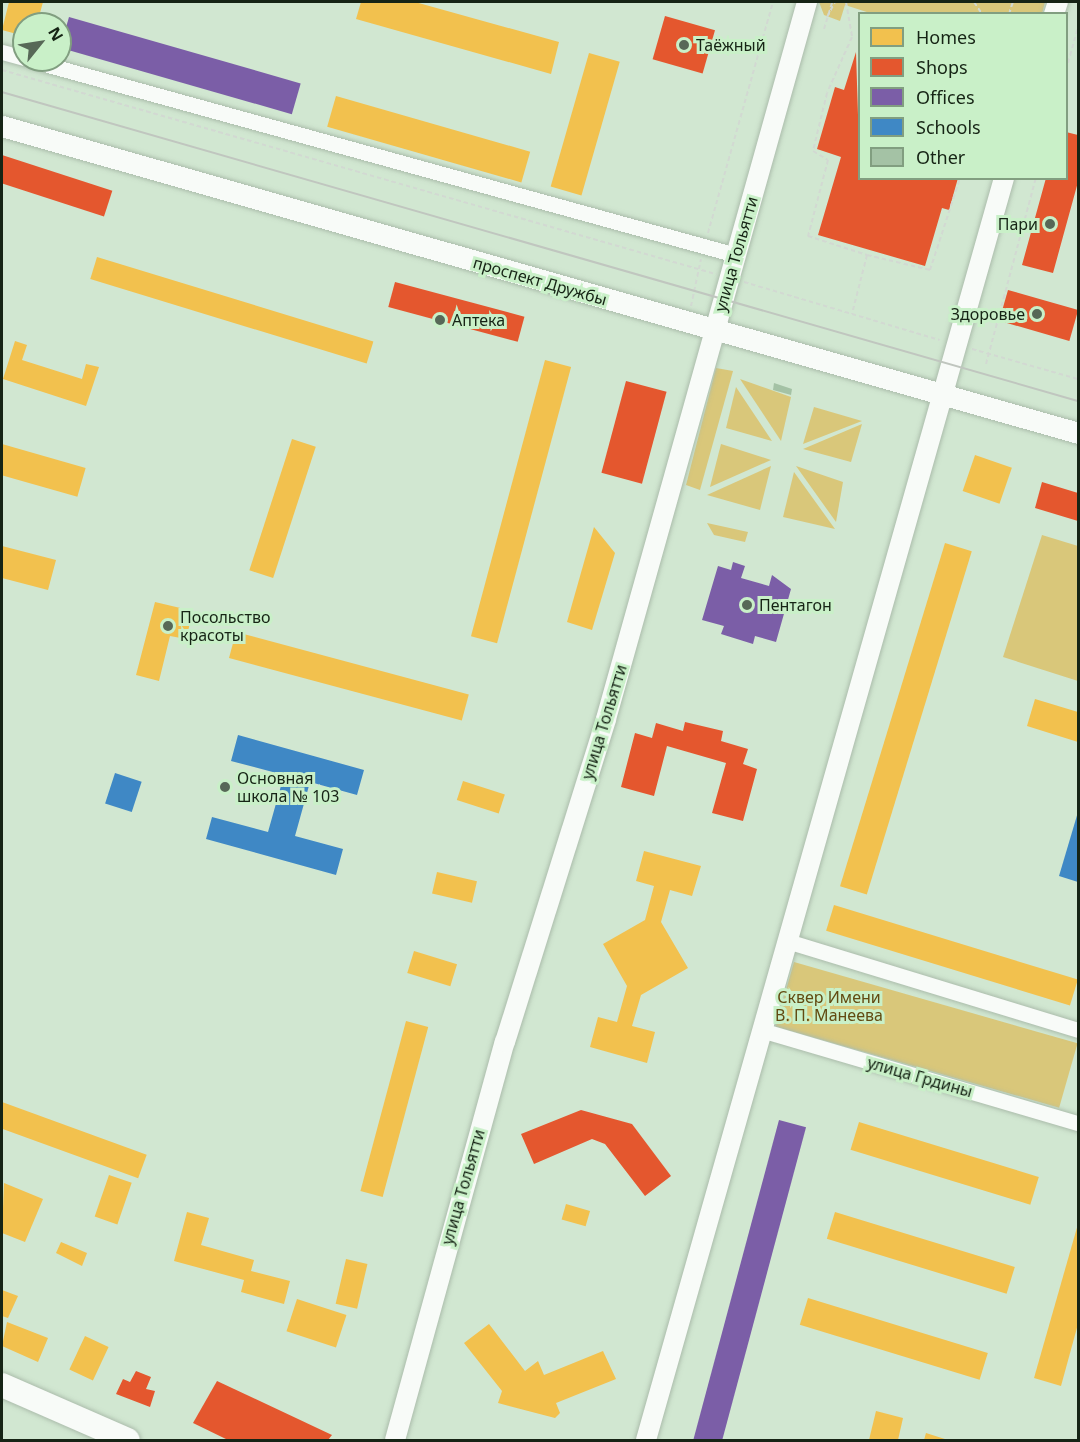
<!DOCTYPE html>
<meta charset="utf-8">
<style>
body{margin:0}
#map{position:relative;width:1080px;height:1442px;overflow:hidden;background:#d1e7d1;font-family:"Noto Sans",sans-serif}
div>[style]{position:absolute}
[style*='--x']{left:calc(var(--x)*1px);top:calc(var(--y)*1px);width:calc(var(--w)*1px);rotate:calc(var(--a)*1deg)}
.green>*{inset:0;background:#d9c77a;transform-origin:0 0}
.homes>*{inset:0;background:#f2c14e;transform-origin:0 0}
.shops>*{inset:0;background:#e4572e;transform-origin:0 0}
.offices>*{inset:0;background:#7b5ea7;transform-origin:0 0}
.schools>*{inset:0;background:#3f88c5;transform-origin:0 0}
.building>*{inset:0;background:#a4c2a5}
.path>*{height:2px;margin-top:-1px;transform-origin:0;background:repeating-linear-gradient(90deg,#d2d9d2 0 4.5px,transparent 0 7.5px)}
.roads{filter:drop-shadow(0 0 2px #abbcab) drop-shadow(0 0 2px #abbcab)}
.minor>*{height:15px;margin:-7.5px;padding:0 7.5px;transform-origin:7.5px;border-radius:7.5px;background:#f8fbf8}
.tertiary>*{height:20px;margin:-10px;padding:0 10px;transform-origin:10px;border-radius:10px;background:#f8fbf8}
.secondary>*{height:21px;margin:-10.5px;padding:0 10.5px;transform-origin:10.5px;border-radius:10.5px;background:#f8fbf8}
.primary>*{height:24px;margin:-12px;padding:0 12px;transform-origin:12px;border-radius:12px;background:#f8fbf8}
.tram>*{height:1.5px;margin:-0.75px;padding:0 0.75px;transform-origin:0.75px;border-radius:0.75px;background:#c0c6bf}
.dots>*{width:16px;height:16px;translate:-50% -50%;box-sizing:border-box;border:3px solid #c9f0c8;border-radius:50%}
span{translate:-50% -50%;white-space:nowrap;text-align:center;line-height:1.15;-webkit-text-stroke:6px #c9f0c8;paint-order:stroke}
.poi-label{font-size:16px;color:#162415}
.left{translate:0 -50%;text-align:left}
.right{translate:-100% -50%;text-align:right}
.street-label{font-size:16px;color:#162415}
.park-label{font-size:16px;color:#624a11}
.frame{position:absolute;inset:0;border:3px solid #162415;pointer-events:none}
.legend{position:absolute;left:858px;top:12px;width:210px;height:168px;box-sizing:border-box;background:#c9f0c8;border:2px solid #819e80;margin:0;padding:8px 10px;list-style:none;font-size:18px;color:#162415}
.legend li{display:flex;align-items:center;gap:12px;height:30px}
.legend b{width:30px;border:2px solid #819e80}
.north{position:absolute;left:12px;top:12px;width:60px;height:60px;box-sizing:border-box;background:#c9f0c8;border:2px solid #819e80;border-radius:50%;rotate:60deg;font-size:16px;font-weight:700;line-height:24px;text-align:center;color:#162415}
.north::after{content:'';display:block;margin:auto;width:21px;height:27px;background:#576857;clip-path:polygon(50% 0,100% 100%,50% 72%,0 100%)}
</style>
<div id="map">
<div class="green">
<i style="clip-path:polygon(819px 2px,1045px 2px,1042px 14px,873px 14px,845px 5px,840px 21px,824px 15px)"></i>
<i style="clip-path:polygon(716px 368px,733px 371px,700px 490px,686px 485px)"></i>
<i style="clip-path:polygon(740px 379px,791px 397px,781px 441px)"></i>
<i style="clip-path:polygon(736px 387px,772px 441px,726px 428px)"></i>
<i style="clip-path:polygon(814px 407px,862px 421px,803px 444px)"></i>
<i style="clip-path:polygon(862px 424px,851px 462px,803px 449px)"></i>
<i style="clip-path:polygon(721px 444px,771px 460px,710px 487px)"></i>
<i style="clip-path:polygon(771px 466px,760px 510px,707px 495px)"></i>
<i style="clip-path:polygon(796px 466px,843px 482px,836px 522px)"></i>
<i style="clip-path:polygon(794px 472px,835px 529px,783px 517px)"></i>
<i style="clip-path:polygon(707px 523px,748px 532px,745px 542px,714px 535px)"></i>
<i style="clip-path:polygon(1042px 535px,1078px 546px,1078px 681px,1003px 657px)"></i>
<i style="left:794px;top:962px;width:295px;height:67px;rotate:16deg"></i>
</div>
<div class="homes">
<i style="clip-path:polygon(9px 2px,43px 2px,37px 24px,24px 24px,24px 36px,2px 30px)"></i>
<i style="clip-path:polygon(361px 2px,415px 2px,559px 42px,551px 74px,356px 19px)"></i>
<i style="left:589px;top:53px;width:32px;height:139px;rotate:16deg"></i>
<i style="left:336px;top:96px;width:202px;height:32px;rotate:16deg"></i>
<i style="left:97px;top:257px;width:289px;height:23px;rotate:17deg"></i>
<i style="clip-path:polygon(15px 341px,27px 345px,22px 360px,82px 379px,86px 364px,99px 367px,86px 406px,3px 379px)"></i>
<i style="left:545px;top:360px;width:27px;height:286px;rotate:15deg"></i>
<i style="left:292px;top:439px;width:25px;height:138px;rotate:18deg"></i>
<i style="left:2px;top:444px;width:87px;height:30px;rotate:16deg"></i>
<i style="left:975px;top:455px;width:39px;height:38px;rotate:19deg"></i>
<i style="clip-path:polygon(594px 527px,615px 553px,592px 630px,567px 622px)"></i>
<i style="left:945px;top:543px;width:28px;height:359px;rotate:17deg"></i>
<i style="clip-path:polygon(2px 546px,56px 560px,48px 590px,2px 578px)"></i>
<i style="clip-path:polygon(155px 602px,193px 611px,186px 639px,170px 636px,159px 681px,136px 675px)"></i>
<i style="left:236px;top:632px;width:241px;height:27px;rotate:15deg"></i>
<i style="clip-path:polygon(1035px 699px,1078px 712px,1078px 742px,1027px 726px)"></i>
<i style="left:463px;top:781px;width:44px;height:20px;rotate:18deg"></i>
<i style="clip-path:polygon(644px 851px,701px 866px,692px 896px,670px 890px,661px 922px,688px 968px,641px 995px,632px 1026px,655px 1032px,647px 1063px,590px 1047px,598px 1017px,617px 1022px,627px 986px,603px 944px,645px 920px,654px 886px,636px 881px)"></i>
<i style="left:437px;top:872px;width:41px;height:22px;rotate:13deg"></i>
<i style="left:834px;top:905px;width:255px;height:27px;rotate:17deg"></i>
<i style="left:414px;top:951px;width:45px;height:23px;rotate:17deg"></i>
<i style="left:406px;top:1021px;width:23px;height:176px;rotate:15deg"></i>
<i style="left:2px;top:1102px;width:154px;height:25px;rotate:20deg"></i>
<i style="left:859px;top:1122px;width:188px;height:29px;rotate:17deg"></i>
<i style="left:109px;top:1175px;width:24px;height:44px;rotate:19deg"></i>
<i style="clip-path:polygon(4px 1183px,43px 1199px,25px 1242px,2px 1233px)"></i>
<i style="left:566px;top:1204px;width:25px;height:16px;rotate:16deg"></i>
<i style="clip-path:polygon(187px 1212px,209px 1218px,201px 1245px,254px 1260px,251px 1271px,290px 1281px,284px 1304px,241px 1292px,244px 1280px,174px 1261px)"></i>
<i style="left:835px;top:1212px;width:188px;height:28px;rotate:17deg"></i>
<i style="clip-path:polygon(1078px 1224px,1078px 1324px,1061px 1386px,1034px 1378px)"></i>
<i style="clip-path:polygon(61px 1242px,87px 1253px,82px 1266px,56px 1253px)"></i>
<i style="left:346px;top:1259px;width:22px;height:46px;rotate:13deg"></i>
<i style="clip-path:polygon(2px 1290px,18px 1296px,8px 1318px,2px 1316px)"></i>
<i style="left:808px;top:1298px;width:188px;height:28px;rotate:17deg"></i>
<i style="left:297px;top:1299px;width:52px;height:34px;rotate:18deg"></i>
<i style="clip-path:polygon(7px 1322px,48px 1338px,38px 1362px,2px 1346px)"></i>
<i style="clip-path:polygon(489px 1324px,525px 1371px,538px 1361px,544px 1375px,603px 1351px,616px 1379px,556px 1403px,560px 1413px,555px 1418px,498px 1403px,502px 1391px,464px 1343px)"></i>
<i style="left:85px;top:1336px;width:26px;height:37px;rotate:25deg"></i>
<i style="clip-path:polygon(876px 1411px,903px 1418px,898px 1440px,869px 1440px)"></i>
<i style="clip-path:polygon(926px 1433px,948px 1440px,924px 1440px)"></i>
</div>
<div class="shops">
<i style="left:665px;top:16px;width:52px;height:45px;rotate:16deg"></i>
<i style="clip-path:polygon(856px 52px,860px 178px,958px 178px,949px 210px,942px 208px,925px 266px,818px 235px,841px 157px,817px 149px,835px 87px,844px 90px)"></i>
<i style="clip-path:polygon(1066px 132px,1078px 135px,1078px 182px,1053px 273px,1022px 265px,1046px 178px,1066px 178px)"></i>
<i style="left:2px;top:155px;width:116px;height:27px;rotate:18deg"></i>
<i style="left:395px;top:282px;width:134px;height:26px;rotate:15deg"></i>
<i style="left:1008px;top:290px;width:73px;height:32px;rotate:16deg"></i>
<i style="left:626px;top:381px;width:42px;height:95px;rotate:15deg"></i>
<i style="clip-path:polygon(1042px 482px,1078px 493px,1078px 521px,1035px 508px)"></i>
<i style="clip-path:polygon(685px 722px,723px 731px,721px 741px,748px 749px,743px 764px,757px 769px,743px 821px,712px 813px,726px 763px,667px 746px,654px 796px,621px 787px,635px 733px,652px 738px,656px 723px,683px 731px)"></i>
<i style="clip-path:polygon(581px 1110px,632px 1124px,671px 1176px,645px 1196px,605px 1144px,592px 1139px,534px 1164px,521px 1134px)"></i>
<i style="clip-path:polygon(136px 1371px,151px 1377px,146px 1389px,155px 1391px,150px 1407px,116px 1394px,123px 1379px,130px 1382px)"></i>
<i style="clip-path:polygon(217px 1381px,332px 1435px,328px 1440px,228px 1440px,193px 1423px)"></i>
</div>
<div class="offices">
<i style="left:69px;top:17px;width:241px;height:32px;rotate:16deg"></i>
<i style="clip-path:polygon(733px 562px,745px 566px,741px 578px,769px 586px,772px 575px,791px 589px,776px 642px,755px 636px,753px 644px,721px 634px,724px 626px,702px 620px,718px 566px,731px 570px)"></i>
<i style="left:779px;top:1120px;width:28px;height:333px;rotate:15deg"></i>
</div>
<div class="schools">
<i style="clip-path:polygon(238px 735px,364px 770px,357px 795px,310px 782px,295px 836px,343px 849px,336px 875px,206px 839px,212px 817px,268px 832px,284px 775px,231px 761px)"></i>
<i style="left:115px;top:773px;width:28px;height:32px;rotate:18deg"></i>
<i style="clip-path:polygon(1078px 812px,1078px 882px,1059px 876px)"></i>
</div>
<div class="building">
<i style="clip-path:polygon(774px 383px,792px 389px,791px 395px,773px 390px)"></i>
</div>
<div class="path">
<i style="--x:846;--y:2;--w:36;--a:80"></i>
<i style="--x:852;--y:37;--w:61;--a:114.1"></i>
<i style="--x:827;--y:93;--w:60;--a:103.6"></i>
<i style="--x:813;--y:151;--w:17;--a:31"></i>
<i style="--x:828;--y:160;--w:79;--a:104.7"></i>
<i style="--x:808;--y:236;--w:62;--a:17.9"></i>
<i style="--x:867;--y:255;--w:61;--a:104.3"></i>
<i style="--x:974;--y:2;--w:14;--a:56"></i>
<i style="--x:1009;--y:14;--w:13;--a:-72"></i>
<i style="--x:827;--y:17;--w:17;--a:-62"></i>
<i style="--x:824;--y:29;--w:28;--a:-73"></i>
<i style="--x:2;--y:70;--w:743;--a:15.95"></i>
<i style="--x:1066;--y:70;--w:45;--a:-74.4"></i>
<i style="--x:708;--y:233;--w:240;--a:-74.3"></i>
<i style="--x:867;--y:255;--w:65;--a:13.4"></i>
<i style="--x:930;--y:270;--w:97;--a:-71.9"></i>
<i style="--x:744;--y:282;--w:204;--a:16.5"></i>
<i style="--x:691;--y:306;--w:48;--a:-78"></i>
<i style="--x:972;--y:349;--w:110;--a:15.8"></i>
<i style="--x:986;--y:364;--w:193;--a:-75"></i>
</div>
<div class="roads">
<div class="minor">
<i style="--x:2;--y:52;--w:23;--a:15"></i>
<i style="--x:30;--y:60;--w:732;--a:15.44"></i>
<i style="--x:787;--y:941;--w:304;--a:17"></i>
<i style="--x:761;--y:1030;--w:330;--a:16.4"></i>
</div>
<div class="tertiary">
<i style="--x:1054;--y:14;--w:13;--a:-72"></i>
<i style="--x:395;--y:1440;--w:413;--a:-74.6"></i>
<i style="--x:505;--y:1042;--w:338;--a:-72.6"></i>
<i style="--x:606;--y:719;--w:745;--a:-74.34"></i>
<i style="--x:646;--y:1440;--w:1312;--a:-74.16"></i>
</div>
<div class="secondary">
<i style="--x:2;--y:126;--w:1119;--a:15.92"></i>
</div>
<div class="primary">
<i style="--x:2;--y:1385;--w:137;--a:23.6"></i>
</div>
</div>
<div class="tram">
<i style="--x:2;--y:92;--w:1119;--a:16.02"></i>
</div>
<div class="dots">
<i style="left:684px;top:45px;background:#576857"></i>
<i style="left:1050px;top:224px;background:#576857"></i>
<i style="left:1037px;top:314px;background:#576857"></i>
<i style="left:440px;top:320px;background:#576857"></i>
<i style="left:747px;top:605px;background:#576857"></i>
<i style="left:168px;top:626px;background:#576857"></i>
<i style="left:225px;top:787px;background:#576857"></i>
</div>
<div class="poi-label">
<span class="left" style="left:696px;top:45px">Таёжный</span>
<span class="right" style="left:1038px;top:224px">Пари</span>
<span class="right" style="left:1025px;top:314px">Здоровье</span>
<span class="left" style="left:452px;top:320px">Аптека</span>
<span class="left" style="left:759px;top:605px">Пентагон</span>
<span class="left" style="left:180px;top:626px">Посольство<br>красоты</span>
<span class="left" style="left:237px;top:787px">Основная<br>школа № 103</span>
</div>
<div class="street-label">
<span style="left:736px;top:254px;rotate:-74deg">улица Тольятти</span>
<span style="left:540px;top:281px;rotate:16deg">проспект Дружбы</span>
<span style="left:604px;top:722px;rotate:-73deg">улица Тольятти</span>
<span style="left:920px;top:1077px;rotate:16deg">улица Грдины</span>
<span style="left:463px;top:1187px;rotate:-74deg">улица Тольятти</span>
</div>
<div class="park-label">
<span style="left:829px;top:1006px">Сквер Имени<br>В. П. Манеева</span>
</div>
<div class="frame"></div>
<ul class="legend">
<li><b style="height:16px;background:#f2c14e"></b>Homes</li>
<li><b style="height:16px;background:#e4572e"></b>Shops</li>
<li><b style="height:16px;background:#7b5ea7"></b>Offices</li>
<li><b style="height:16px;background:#3f88c5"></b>Schools</li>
<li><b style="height:16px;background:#a4c2a5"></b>Other</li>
</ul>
<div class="north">N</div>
</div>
